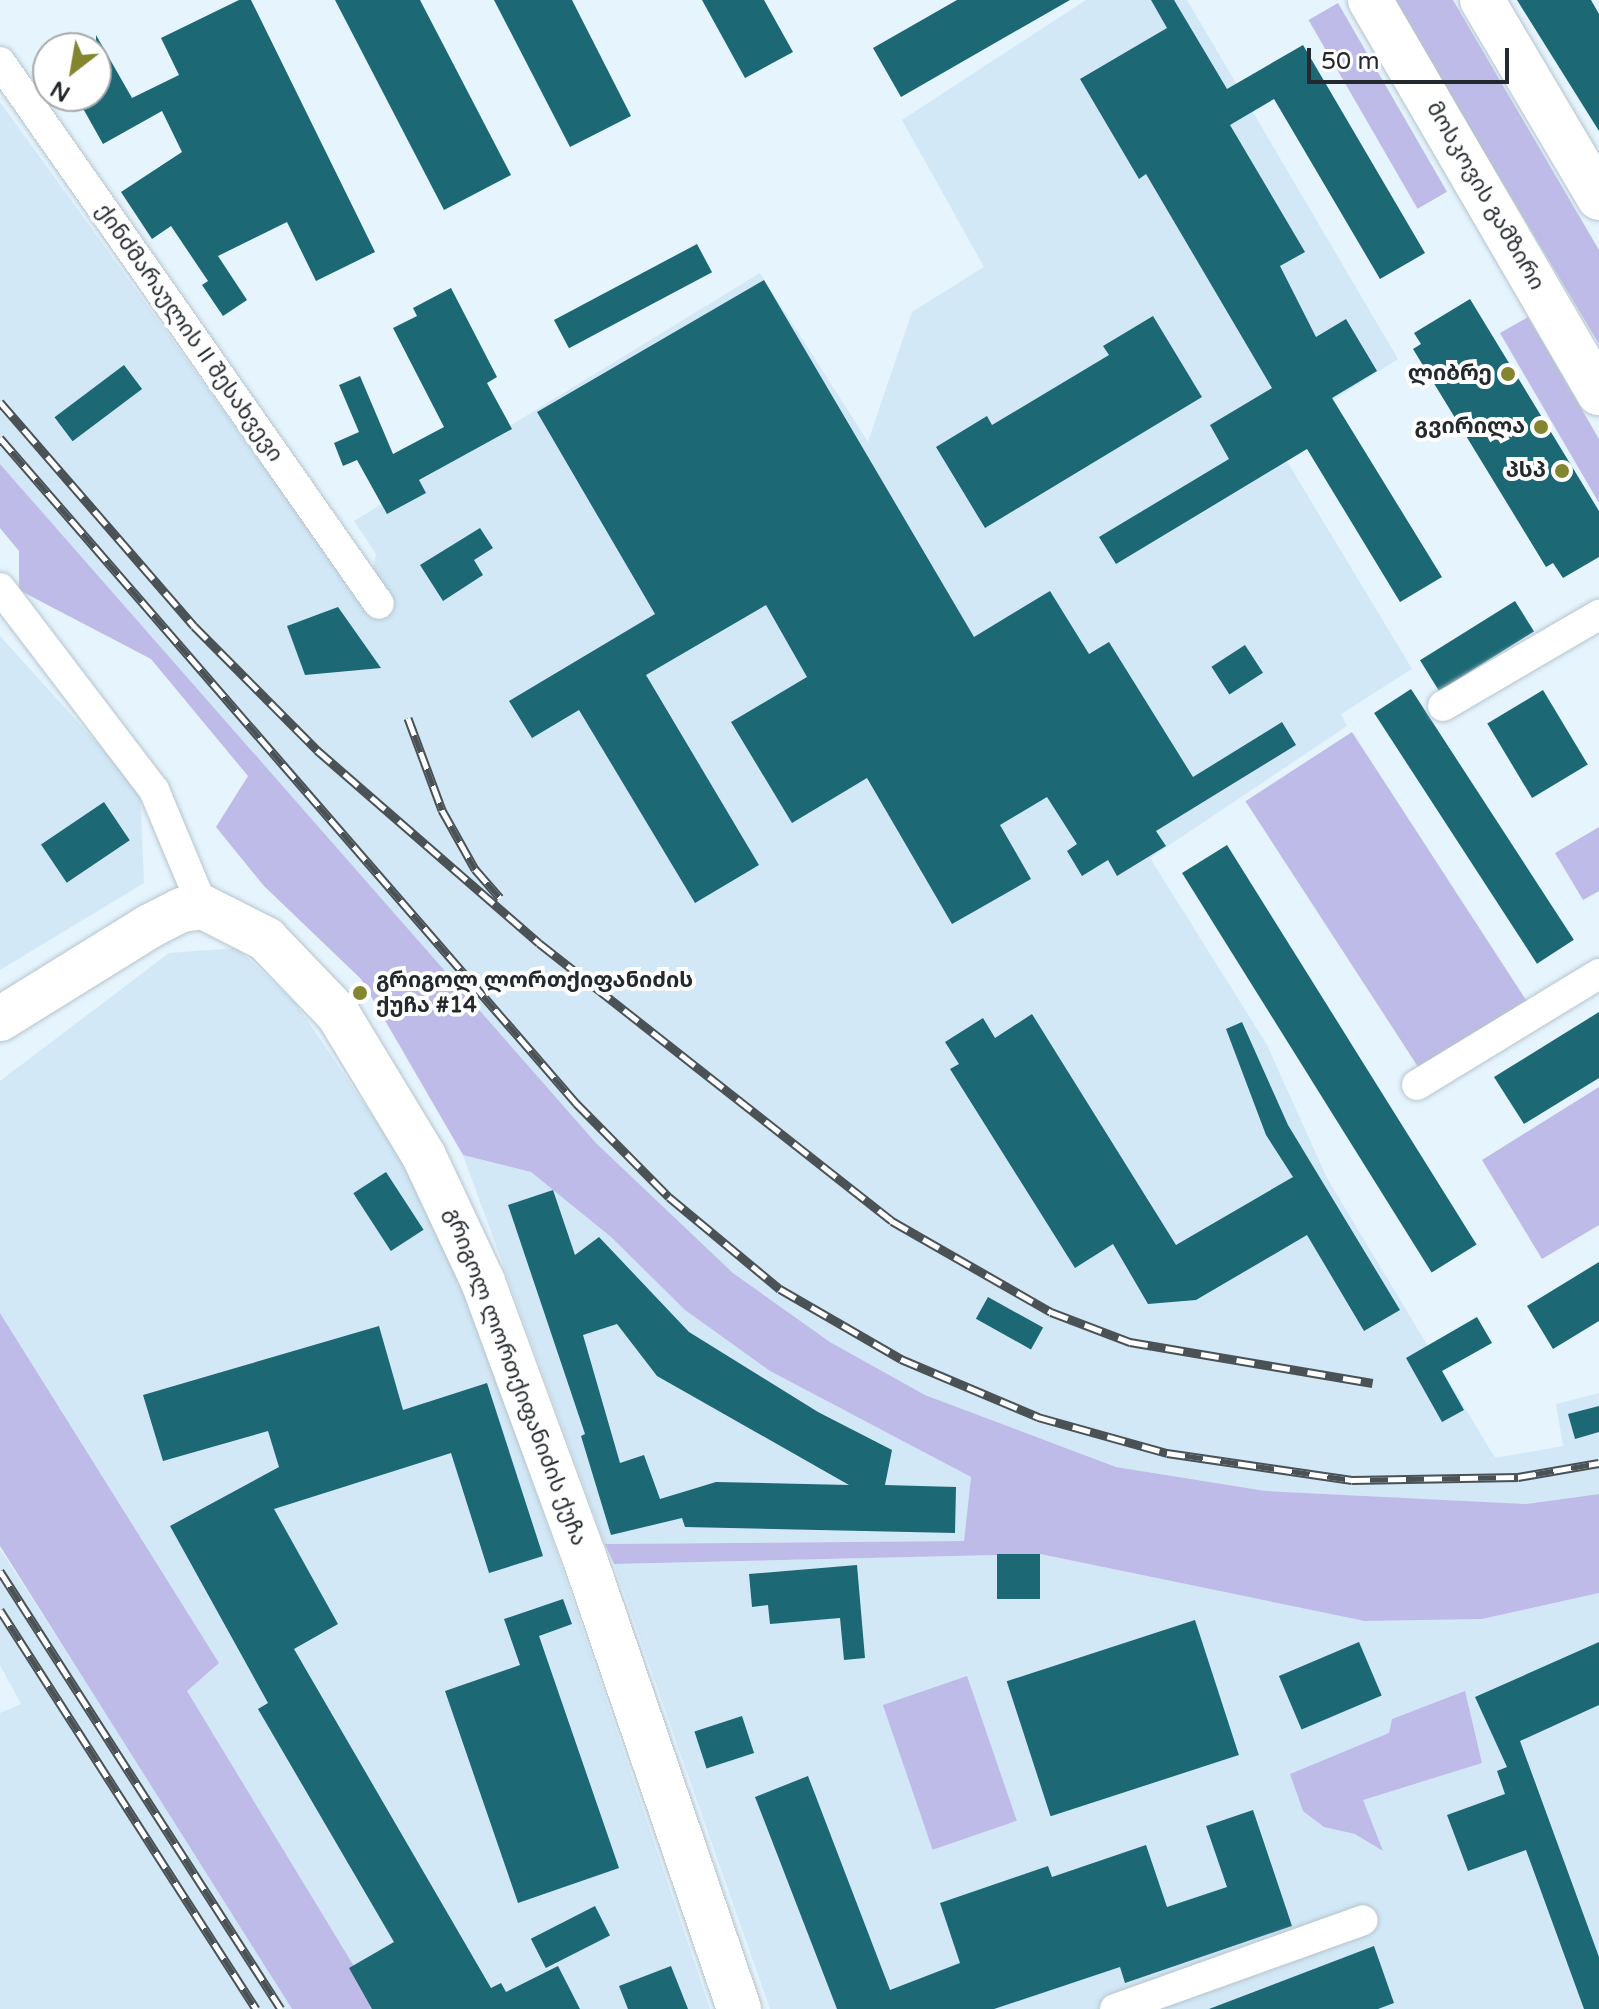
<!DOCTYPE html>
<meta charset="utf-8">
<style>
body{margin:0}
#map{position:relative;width:1599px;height:2009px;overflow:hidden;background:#e5f4fd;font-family:"Varela Round","Noto Sans Georgian",sans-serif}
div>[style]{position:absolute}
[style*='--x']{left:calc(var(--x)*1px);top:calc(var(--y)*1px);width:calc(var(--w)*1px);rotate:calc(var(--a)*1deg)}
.built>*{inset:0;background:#d2e8f6}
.green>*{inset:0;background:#bfbbe9;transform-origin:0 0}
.building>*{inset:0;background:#1c6875;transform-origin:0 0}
.roads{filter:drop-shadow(0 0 2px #b6c4cd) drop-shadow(0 0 2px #b6c4cd)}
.street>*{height:30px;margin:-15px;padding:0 15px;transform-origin:15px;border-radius:15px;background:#fff}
.secondary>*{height:44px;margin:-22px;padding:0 22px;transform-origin:22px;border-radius:22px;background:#fff}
.primary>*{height:44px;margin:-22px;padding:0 22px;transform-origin:22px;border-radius:22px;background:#fff}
.rail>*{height:9px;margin-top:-4.5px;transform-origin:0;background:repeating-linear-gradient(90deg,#fff 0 18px,#4a5256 0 36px);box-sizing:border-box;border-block:2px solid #4a5256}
.dots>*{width:22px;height:22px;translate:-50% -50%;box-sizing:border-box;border:4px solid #fff;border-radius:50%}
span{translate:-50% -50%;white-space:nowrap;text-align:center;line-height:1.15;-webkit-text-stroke:8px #fff;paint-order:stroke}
.street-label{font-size:22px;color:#23292c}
.poi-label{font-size:22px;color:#23292c;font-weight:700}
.right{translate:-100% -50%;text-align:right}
.left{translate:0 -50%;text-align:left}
.north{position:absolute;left:32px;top:32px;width:80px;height:80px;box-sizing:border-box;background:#fff;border:2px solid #a7a9ab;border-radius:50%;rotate:211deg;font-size:22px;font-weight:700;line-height:32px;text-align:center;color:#23292c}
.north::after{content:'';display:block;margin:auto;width:28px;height:36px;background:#84852f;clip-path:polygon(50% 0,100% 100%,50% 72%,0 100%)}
.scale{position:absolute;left:1307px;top:48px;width:202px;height:36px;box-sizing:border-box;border:4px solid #23292c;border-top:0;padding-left:10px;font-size:24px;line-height:28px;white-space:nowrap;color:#23292c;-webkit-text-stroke:6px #fff;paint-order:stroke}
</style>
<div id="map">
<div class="built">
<i style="clip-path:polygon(1086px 0,1187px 0,1398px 359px,1273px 438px,1412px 669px,1341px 714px,1347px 726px,1150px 858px,1267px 1045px,1327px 1178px,1495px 1458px,1563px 1446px,1556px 1404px,1599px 1393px,1599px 1494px,1526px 1504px,1266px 1491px,1116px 1467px,925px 1395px,830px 1342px,733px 1273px,596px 1143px,0 464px,0 102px,364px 605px,385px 586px,373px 569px,376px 554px,354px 521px,760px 273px,868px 442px,912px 312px,984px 267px,902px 120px)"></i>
<i style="clip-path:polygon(0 636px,140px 791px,144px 883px,0 970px)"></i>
<i style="clip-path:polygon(237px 948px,296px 1004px,395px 1149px,470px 1295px,710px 2009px,380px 2009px,186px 1690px,219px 1663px,0 1313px,0 1081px,169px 953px)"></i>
<i style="clip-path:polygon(463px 1155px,531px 1172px,611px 1237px,685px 1310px,770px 1371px,971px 1477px,964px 1541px,605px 1544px)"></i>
<i style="clip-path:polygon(0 1549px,160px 1797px,292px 2009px,0 2009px,0 1713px,21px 1704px,0 1665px)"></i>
<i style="clip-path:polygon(1040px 1554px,1366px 1621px,1482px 1619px,1599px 1593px,1599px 2009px,770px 2009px,614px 1564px)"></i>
</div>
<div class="green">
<i style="clip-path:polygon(1393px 0,1453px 0,1599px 250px,1599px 344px)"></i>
<i style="left:1338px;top:3px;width:218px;height:34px;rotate:60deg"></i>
<i style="clip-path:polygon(1528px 317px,1599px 439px,1599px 503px,1500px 333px)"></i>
<i style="clip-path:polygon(0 464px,596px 1143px,733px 1273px,830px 1342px,925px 1395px,1116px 1467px,1266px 1491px,1526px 1504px,1599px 1494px,1599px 1593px,1482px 1619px,1365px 1621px,1040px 1554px,614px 1564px,605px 1544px,964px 1541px,971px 1477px,770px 1371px,685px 1310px,611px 1237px,531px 1172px,463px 1155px,361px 979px,264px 886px,216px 827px,248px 776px,151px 659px,19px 590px,19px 551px,0 528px)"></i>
<i style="left:1352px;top:732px;width:321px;height:127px;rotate:57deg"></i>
<i style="clip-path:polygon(1599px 827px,1599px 891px,1583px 900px,1555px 853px)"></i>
<i style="clip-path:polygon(1599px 1087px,1599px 1225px,1542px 1259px,1482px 1160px)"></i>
<i style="clip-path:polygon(0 1313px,219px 1663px,187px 1691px,380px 2009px,292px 2009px,0 1546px)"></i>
<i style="left:967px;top:1676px;width:153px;height:89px;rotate:71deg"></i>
<i style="clip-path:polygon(1465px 1691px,1482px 1763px,1363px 1800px,1383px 1851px,1355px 1834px,1324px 1827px,1303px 1811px,1290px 1774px,1389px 1733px,1392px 1719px)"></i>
</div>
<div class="building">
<i style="clip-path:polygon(239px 0,251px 0,375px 252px,316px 281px,287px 222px,218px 256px,247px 300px,223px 316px,202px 285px,208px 281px,171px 226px,152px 239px,121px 192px,182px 152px,162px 111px,103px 144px,76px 96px,96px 96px,96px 35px,132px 98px,179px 75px,161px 38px)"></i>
<i style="clip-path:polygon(335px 0,420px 0,511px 175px,444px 210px)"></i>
<i style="clip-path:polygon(494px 0,572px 0,631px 116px,570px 147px)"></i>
<i style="clip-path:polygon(702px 0,764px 0,793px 52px,745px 78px)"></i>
<i style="clip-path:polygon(957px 0,1070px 0,901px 97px,873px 48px)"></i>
<i style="clip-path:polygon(1151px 0,1174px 0,1227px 89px,1303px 45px,1425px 253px,1380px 279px,1274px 99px,1230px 125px,1305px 252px,1280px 266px,1316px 337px,1346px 319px,1377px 371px,1332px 398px,1442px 577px,1400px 602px,1307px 449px,1116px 564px,1099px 537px,1229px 459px,1210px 425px,1272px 388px,1146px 174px,1139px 179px,1080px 79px,1167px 28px)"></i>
<i style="clip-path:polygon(1517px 0,1591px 0,1599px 14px,1599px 131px)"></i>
<i style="left:697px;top:244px;width:32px;height:162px;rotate:62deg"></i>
<i style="clip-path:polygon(764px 280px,974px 637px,1050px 591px,1089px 654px,1109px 642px,1193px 777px,1282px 722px,1296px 745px,1156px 831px,1166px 846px,1117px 876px,1108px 860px,1082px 876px,1067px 851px,1077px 844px,1047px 797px,1000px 825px,1031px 879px,952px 924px,867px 778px,792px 823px,731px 722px,807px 677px,766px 605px,646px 675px,759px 865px,695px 903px,579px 710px,532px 738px,509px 701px,655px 614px,537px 412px)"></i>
<i style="clip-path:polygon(451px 288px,497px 377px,487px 383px,512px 429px,419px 480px,426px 493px,387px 514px,357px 460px,343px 466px,334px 443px,359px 432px,339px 385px,360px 376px,393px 454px,444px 427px,393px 328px,417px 316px,413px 308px)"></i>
<i style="clip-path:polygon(1470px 299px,1599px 511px,1599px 557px,1563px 578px,1553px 563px,1546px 567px,1413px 349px,1421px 344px,1414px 333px)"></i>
<i style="clip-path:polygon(1153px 316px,1202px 397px,985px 528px,936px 447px,987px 416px,992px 425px,1109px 355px,1103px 346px)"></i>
<i style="left:124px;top:365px;width:30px;height:87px;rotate:53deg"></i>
<i style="clip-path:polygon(480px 528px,493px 548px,474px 560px,483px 575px,443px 601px,420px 565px)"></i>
<i style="left:1515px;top:601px;width:36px;height:112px;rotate:58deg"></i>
<i style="clip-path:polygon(338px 607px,381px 668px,305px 675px,287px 626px)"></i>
<i style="left:1245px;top:645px;width:33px;height:40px;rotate:57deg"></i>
<i style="left:1411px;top:689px;width:299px;height:44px;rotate:57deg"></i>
<i style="left:1543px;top:690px;width:87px;height:65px;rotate:59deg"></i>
<i style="left:104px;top:802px;width:46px;height:76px;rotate:56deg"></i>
<i style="left:1227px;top:845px;width:471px;height:53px;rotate:58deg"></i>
<i style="clip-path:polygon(1599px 1012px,1599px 1078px,1524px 1124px,1494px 1077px)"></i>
<i style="clip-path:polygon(1032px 1014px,1176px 1245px,1293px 1177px,1266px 1135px,1226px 1029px,1242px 1022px,1288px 1125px,1400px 1310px,1364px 1331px,1307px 1235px,1196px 1300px,1148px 1304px,1113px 1244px,1075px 1268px,950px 1069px,959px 1064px,945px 1042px,983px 1018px,995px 1038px)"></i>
<i style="left:386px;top:1172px;width:69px;height:39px;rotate:57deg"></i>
<i style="clip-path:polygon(evenodd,553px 1190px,575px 1255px,599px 1237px,689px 1332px,818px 1412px,892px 1450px,885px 1485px,956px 1487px,955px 1533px,685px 1527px,682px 1518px,611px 1535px,581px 1436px,585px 1434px,508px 1205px,553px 1190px,617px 1324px,657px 1376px,849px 1485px,716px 1482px,660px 1499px,644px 1455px,620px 1463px,583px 1335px,617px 1324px)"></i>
<i style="clip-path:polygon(1599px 1262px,1599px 1321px,1553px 1349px,1527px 1306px)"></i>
<i style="left:988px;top:1297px;width:63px;height:25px;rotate:29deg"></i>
<i style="clip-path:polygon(1477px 1317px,1492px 1343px,1442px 1371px,1464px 1410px,1442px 1422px,1406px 1358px)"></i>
<i style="clip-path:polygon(379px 1326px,403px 1410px,487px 1383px,543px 1556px,489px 1573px,451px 1453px,274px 1509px,338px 1624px,294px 1649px,491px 1988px,501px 1983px,506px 1992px,558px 1966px,580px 2009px,372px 2009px,349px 1968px,394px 1942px,258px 1709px,268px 1703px,170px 1526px,279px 1467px,268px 1431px,163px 1461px,143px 1395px)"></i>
<i style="clip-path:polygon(1599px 1406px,1599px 1432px,1575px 1439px,1568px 1414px)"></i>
<i style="left:997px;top:1554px;width:43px;height:45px"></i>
<i style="clip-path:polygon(857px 1565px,865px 1658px,844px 1660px,840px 1618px,770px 1624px,768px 1605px,752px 1607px,749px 1574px)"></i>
<i style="clip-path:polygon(563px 1599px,572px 1624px,539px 1636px,619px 1868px,518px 1903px,445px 1691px,520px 1665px,504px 1619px)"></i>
<i style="left:1195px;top:1620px;width:142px;height:198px;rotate:72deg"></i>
<i style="left:1359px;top:1642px;width:58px;height:87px;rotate:67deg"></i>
<i style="clip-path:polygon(1599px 1642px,1599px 1705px,1520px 1741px,1599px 1957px,1599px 2009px,1584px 2009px,1526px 1850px,1468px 1871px,1447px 1815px,1505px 1794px,1497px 1771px,1507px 1767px,1475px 1697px)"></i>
<i style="left:742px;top:1716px;width:39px;height:50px;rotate:72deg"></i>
<i style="clip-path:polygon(808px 1776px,890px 1990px,960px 1963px,940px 1903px,1048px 1866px,1052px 1877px,1146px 1845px,1167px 1907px,1227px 1887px,1206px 1826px,1253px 1810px,1292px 1926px,1125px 1983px,1120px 1967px,994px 2009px,837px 2009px,755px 1797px)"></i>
<i style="left:595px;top:1906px;width:33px;height:72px;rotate:63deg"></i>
<i style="clip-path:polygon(1374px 1946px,1394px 2003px,1378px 2009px,1209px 2009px)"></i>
<i style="clip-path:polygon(671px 1966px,688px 2009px,628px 2009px,619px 1986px)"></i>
</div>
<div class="roads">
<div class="street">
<i style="--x:0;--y:62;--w:661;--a:55.04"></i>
<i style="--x:0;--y:588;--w:254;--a:52.7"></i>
<i style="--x:154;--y:790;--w:127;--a:67.3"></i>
<i style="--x:1443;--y:706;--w:181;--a:-30.3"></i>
<i style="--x:1417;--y:1085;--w:213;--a:-31.4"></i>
<i style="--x:1115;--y:2009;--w:263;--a:-19.7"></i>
</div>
<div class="secondary">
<i style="--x:0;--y:1019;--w:176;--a:-31.8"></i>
<i style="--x:150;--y:926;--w:36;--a:-27"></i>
<i style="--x:182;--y:910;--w:21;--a:-8"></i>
<i style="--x:203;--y:907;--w:71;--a:26.9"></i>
<i style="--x:266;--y:939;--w:104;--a:46.2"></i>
<i style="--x:338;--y:1014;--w:166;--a:58.8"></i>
<i style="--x:424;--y:1156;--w:139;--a:64.9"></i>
<i style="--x:483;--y:1282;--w:292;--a:69.8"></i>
<i style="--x:584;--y:1556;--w:479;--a:71.1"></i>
</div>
<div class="primary">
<i style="--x:1370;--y:0;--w:455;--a:59.8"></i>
<i style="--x:1482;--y:0;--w:230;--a:59.4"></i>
</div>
</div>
<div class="rail">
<i style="--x:0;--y:402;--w:296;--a:49.1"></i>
<i style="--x:194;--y:626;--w:175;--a:45.2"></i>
<i style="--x:317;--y:750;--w:294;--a:41"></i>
<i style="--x:539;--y:943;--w:449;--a:38.2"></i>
<i style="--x:892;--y:1221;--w:183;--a:29.8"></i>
<i style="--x:1051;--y:1312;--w:85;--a:20.8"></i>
<i style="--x:1130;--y:1342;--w:246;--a:9.6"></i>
<i style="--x:0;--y:438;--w:880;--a:49.1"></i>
<i style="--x:576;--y:1103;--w:132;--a:45.3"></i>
<i style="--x:669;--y:1197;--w:144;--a:39.7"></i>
<i style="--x:780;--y:1289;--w:140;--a:30"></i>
<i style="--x:901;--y:1359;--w:149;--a:22.9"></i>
<i style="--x:1038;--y:1417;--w:134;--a:15.6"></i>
<i style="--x:1167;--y:1453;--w:187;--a:8.3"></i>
<i style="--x:1352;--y:1480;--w:166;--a:-1"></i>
<i style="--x:1518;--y:1477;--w:82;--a:-9.8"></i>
<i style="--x:408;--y:718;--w:98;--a:69.7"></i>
<i style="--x:442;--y:810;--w:68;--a:60.8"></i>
<i style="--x:475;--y:869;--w:38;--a:49"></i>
<i style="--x:0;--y:1571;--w:520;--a:57.32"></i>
<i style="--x:0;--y:1610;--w:474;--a:57.3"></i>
</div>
<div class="dots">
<i style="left:1508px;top:374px;background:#84852f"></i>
<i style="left:1541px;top:427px;background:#84852f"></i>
<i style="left:1562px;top:471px;background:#84852f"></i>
<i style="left:360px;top:993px;background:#84852f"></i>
</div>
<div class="street-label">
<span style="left:1485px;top:196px;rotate:60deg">მოსკოვის გამზირი</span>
<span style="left:189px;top:333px;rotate:55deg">ქინძმარაულის II შესახვევი</span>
<span style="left:515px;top:1377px;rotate:69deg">გრიგოლ ლორთქიფანიძის ქუჩა</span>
</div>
<div class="poi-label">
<span class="right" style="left:1492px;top:374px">ლიბრე</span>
<span class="right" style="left:1525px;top:427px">გვირილა</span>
<span class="right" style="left:1546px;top:471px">პსპ</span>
<span class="left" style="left:376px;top:993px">გრიგოლ ლორთქიფანიძის<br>ქუჩა #14</span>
</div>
<div class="north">N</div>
<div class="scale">50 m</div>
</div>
